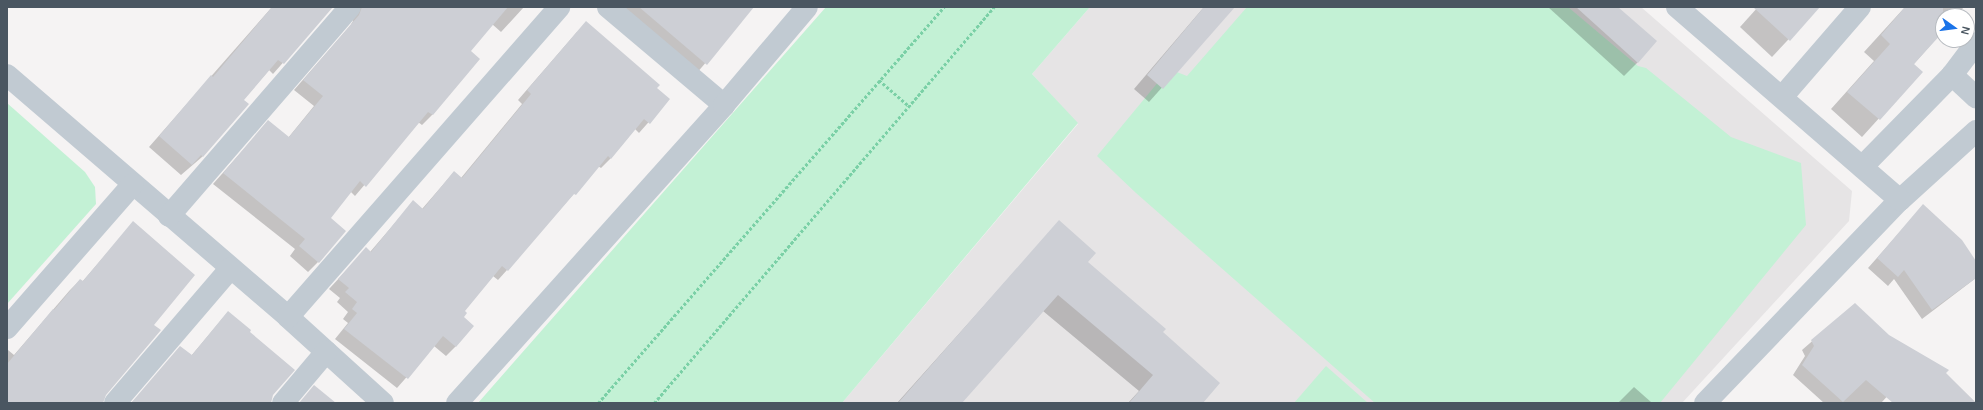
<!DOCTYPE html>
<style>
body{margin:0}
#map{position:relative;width:1983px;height:410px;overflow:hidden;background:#f5f3f3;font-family:Helvetica,sans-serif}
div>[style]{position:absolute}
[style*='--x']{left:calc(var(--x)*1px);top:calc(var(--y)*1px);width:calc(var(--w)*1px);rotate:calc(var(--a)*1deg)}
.education>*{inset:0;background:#e6e4e5}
.green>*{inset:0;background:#c3f1d5}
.shadow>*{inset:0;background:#0003}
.building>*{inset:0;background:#cdcfd5}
.path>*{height:2.5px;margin-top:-1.25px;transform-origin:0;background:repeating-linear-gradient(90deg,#7ad0a6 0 3px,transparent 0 5px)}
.minor>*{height:22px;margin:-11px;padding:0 11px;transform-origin:11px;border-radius:11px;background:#c1cad2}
.tertiary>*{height:22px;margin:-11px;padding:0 11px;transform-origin:11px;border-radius:11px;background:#c1cad2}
span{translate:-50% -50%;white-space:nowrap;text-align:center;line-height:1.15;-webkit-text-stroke:4px #fff;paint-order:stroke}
.frame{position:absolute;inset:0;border:8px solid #4a5661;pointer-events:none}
.north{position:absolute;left:1935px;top:8px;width:40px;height:40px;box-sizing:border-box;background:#fff;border:1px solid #b7bbc0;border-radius:50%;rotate:104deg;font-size:11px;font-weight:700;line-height:16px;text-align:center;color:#4a5661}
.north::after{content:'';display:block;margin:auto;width:14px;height:18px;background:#1a73e8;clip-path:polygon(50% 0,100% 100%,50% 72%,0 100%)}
</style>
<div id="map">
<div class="education">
<i style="clip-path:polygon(1090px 7px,1641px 7px,1852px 191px,1849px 221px,1682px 403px,842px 403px,1078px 124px,1032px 74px)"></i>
</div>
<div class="green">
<i style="clip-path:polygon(826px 7px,1090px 7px,1032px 74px,1078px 123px,842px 403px,478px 403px)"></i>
<i style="clip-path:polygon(1247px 7px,1568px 7px,1638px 66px,1646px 68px,1731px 137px,1801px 163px,1806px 225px,1660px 403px,1375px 403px,1136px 193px,1097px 156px,1169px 69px,1187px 76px)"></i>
<i style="clip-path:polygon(7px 103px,85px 172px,95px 187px,96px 204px,7px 304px)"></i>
<i style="clip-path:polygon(1326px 366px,1368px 403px,1294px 403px)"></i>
</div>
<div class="shadow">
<i style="clip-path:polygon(272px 7px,332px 7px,273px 74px,269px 70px,243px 100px,248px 104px,202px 157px,181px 175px,149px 147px)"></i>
<i style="clip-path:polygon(347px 7px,524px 7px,501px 32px,492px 24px,469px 51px,479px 59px,432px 115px,422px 125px,418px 122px,355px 196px,350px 191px,329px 218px,318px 262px,308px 272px,290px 256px,295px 249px,213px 184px,259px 132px,288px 138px,314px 106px,294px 90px,350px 26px,353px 21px)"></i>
<i style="clip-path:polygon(617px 7px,753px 7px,696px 74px)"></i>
<i style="clip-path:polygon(1204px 7px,1234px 7px,1149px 102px,1134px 89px)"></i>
<i style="clip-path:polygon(1548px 7px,1617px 7px,1638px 62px,1624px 76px)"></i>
<i style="clip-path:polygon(1758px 7px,1819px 7px,1772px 57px,1740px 27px)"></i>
<i style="clip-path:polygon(1905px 7px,1964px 7px,1956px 16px,1943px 16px,1943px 31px,1913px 65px,1921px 72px,1862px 137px,1831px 109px,1874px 61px,1864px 52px)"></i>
<i style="clip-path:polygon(577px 32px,669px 99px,639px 133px,635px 129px,611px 158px,601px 168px,598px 166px,507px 270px,498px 280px,493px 276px,463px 312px,456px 346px,446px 356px,434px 346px,397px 388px,335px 339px,348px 323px,343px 319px,348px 312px,337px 302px,340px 298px,329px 289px,366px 249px,370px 252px,413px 202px,422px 209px,454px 172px,461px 178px,522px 104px,518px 100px)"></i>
<i style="clip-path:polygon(1923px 206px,1976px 263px,1976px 278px,1922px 319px,1894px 279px,1888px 286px,1868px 268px)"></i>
<i style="clip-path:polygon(1059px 222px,1087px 262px,1162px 332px,1202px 403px,1128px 403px,1139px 391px,1043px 311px,960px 403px,897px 403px)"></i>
<i style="clip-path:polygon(133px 223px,153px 325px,105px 394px,102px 403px,7px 403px,7px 352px,8px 350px,14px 355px,70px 290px,80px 280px,82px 282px)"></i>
<i style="clip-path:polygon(1855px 304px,1888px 336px,1945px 373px,1976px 403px,1909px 403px,1894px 389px,1881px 403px,1824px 403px,1793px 375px,1805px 356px,1802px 350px)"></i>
<i style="clip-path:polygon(228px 312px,248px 332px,272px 395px,270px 403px,131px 403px,191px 356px)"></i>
<i style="clip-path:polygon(1634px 387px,1651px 402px,1650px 403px,1618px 403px)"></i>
</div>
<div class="building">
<i style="clip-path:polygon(272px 7px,333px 7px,284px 64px,278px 60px,244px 100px,249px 104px,203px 157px,201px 155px,192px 165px,159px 136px,211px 75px,213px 77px)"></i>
<i style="clip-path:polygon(362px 7px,508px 7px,471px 51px,480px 59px,433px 115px,428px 112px,366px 187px,360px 181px,331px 218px,346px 231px,319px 263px,299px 246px,305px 239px,223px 173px,268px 120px,289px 137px,323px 96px,303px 80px,359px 15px)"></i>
<i style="clip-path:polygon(639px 7px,754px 7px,707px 65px)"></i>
<i style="clip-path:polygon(1204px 7px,1235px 7px,1163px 89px,1147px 75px)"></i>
<i style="clip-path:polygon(1576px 7px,1618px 7px,1657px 41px,1638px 63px)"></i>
<i style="clip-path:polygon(1753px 7px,1820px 7px,1790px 41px)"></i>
<i style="clip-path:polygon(1905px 7px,1943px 7px,1943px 32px,1914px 64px,1923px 72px,1880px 120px,1847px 92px,1890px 44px,1881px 35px)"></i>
<i style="clip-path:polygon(586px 21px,660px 85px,657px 88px,670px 99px,650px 124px,644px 119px,611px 159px,608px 156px,576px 195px,574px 194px,508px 271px,502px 266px,465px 311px,467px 313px,464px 317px,474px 326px,456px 347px,443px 336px,408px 379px,344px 329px,357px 313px,352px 309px,357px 302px,345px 292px,349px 288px,338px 279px,366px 247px,371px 252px,413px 200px,423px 209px,454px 171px,462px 178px,531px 94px,527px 90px)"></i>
<i style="clip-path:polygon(1923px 204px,1962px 240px,1976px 261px,1976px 278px,1932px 310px,1904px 270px,1898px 277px,1877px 258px)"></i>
<i style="clip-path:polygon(1059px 220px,1096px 253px,1088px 262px,1166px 329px,1163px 332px,1220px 383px,1203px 403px,1129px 403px,1153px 375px,1058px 295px,962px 403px,898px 403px)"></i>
<i style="clip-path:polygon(133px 221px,195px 275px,154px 325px,161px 330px,106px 395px,103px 403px,7px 403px,7px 364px,53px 309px,54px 310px,80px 279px,83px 281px)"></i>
<i style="clip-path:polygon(1855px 303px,1889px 335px,1949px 370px,1946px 373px,1976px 403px,1893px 403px,1866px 380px,1843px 402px,1802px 365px,1814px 346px,1811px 340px)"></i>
<i style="clip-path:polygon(228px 311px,251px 330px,250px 332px,295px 370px,273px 395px,271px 403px,131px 403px,180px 346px,192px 355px)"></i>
<i style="clip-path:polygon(314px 385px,336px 403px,299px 403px)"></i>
</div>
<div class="path">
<i style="--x:879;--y:80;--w:40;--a:41"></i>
<i style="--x:598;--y:403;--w:526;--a:-48.86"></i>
<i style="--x:654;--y:403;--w:522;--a:-49.35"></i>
</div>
<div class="minor">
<i style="--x:608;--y:7;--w:152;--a:40.2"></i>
<i style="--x:7;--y:75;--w:371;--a:40.7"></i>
<i style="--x:288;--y:317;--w:128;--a:42.2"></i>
<i style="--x:1952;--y:75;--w:33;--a:43"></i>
<i style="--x:1782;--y:97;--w:119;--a:-49.1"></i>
<i style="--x:1862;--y:167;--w:129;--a:-45.6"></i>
<i style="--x:1952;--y:75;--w:40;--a:-53"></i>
<i style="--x:169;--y:216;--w:276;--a:-49.1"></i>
<i style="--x:288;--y:317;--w:412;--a:-48.8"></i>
<i style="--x:7;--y:328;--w:191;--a:-48.8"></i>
<i style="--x:115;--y:403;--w:177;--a:-49.4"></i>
<i style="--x:283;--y:403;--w:67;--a:-49.9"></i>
<i style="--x:1705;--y:403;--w:281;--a:-46.2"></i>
<i style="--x:1900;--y:200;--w:103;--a:-42.2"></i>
</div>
<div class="tertiary">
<i style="--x:1677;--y:7;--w:295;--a:40.9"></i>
<i style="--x:457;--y:403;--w:400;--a:-48.1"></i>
<i style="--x:724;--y:105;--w:128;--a:-49.7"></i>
</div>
<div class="frame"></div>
<div class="north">N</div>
</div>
